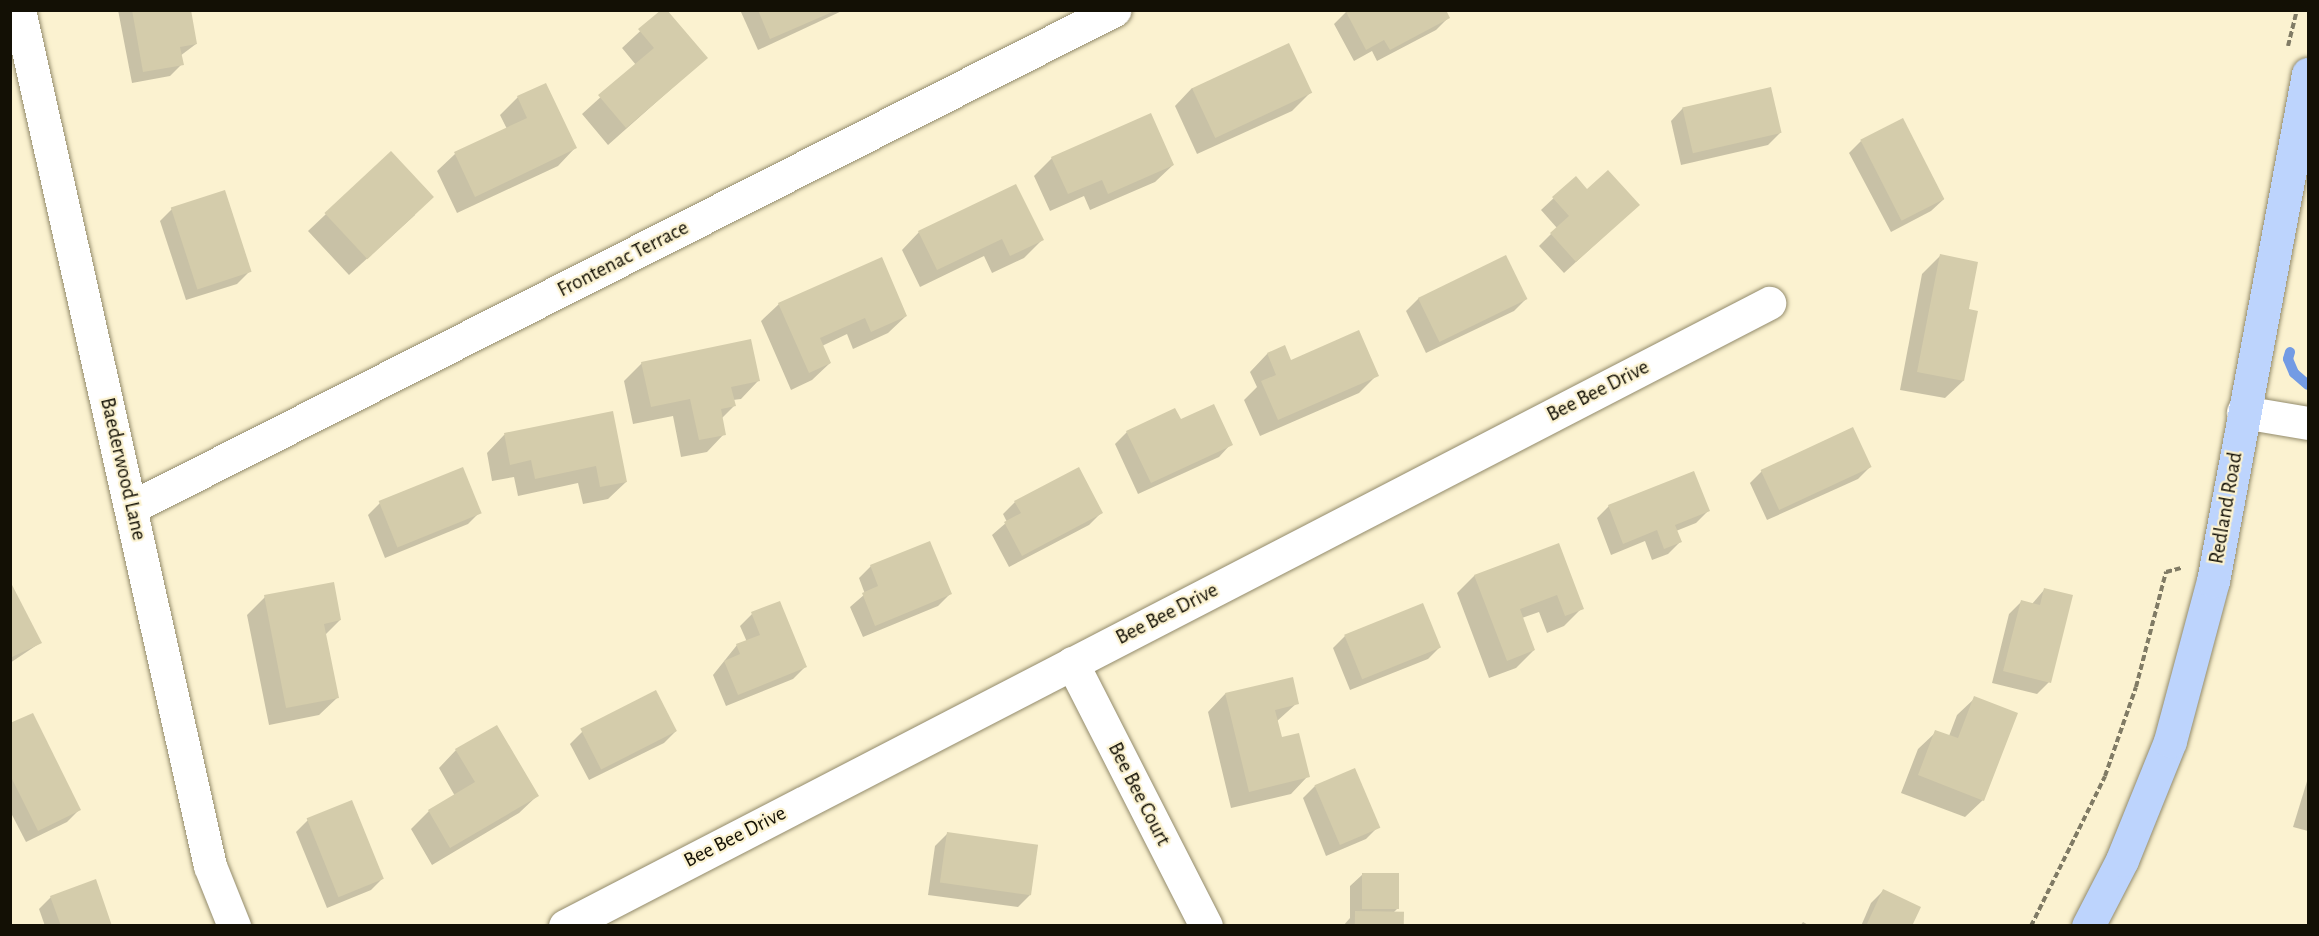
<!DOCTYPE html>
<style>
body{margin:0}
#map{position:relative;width:2319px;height:936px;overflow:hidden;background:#fbf2d0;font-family:"Alegreya Sans",sans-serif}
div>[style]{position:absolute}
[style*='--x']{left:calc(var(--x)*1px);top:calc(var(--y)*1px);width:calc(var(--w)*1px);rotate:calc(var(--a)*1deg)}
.shadow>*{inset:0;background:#0003}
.stream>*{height:10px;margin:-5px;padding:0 5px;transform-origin:5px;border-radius:5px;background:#739be4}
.building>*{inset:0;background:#d4ccab;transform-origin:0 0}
.path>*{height:4px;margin-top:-2px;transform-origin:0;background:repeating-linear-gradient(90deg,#807b65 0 6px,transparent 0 9px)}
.roads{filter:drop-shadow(0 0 2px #938b6c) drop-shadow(0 0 2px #938b6c)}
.minor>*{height:33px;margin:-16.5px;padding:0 16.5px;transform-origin:16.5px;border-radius:16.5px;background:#fff}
.major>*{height:33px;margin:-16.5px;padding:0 16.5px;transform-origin:16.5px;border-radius:16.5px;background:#bdd4fd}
span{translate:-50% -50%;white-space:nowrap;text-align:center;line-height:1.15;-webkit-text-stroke:4.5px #fbf2d0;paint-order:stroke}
.street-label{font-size:21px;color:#131005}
.frame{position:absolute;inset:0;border:12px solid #131005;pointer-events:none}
</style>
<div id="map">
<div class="shadow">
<i style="clip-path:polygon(118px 10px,189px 10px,196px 44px,180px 56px,182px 64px,170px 76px,132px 83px)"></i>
<i style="clip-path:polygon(663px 10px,706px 58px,608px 145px,582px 114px,636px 65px,622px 48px)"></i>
<i style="clip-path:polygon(844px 10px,758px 50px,741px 12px,742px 10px)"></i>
<i style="clip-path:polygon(1346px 12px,1448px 18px,1436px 30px,1377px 61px,1372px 51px,1354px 61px,1334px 24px)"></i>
<i style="clip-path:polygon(1192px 88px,1310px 93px,1292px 111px,1197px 154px,1175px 106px)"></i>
<i style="clip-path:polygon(518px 97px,575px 148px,558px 166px,457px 213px,437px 171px,455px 154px,507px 129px,500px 115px)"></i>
<i style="clip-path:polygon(1683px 108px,1780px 133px,1768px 145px,1681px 165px,1671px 121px)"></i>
<i style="clip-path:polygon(1861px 141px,1944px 199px,1931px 211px,1891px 232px,1849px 153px)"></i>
<i style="clip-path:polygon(391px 153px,415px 215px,349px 275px,308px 231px)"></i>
<i style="clip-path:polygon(1052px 158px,1173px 165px,1155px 182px,1090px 210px,1084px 196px,1050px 211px,1034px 176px)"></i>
<i style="clip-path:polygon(1575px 178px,1587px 191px,1626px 216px,1564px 273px,1539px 246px,1557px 228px,1541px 210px)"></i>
<i style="clip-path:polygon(172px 209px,249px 272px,237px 284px,186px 300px,160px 221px)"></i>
<i style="clip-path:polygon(919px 232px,1042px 240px,1024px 258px,992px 273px,984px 256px,920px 287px,902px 250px)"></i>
<i style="clip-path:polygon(1940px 256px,1967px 311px,1963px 381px,1945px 398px,1900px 390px,1922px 274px)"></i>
<i style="clip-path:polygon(1418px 299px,1526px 299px,1514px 311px,1426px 353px,1406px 311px)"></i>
<i style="clip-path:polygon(779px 304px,906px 316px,888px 333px,853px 349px,847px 334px,822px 346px,830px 363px,812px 380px,791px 390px,761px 321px)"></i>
<i style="clip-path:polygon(1284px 347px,1291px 362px,1377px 375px,1359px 393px,1260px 436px,1244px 400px,1257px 387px,1250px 372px,1267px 354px)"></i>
<i style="clip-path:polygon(642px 363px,758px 381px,741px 399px,733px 400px,734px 406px,721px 419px,724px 434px,707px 452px,681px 457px,673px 416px,633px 424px,624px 381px)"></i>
<i style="clip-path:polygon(611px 413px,626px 482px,608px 499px,583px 504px,578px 483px,518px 496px,514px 477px,492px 481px,487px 453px,504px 435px)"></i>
<i style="clip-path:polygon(1127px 432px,1231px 444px,1219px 457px,1138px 494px,1115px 444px)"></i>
<i style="clip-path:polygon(1870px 467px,1858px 479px,1767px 520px,1750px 483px,1762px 471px)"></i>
<i style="clip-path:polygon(1015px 502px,1101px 513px,1089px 525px,1009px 567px,992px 535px,1007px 522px,1003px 514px)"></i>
<i style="clip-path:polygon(380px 503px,480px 512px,468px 524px,385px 558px,368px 515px)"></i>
<i style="clip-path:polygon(1609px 506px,1708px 511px,1696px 523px,1676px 531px,1680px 542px,1668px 554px,1652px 560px,1645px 541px,1611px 555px,1597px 518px)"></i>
<i style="clip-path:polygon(1558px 545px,1582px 608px,1564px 626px,1547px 633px,1539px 612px,1522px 618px,1534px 650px,1516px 668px,1489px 678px,1457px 593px,1474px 576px)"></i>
<i style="clip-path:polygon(871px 566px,950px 594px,938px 606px,863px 637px,850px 607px,865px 594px,859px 578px)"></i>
<i style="clip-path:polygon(10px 584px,40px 643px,10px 663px)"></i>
<i style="clip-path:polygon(2044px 590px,2049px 682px,2037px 694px,1992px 683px,2009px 614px,2021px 602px,2032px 604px)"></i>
<i style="clip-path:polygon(265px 597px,340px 620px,325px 635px,337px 698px,319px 715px,269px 725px,247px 615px)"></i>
<i style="clip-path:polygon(752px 614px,805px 667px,793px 679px,726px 706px,713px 675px,737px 645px,747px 642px,740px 626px)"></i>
<i style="clip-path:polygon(1345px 636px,1440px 647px,1428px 659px,1350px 690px,1333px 648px)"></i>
<i style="clip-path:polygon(1225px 694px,1297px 703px,1276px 722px,1281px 739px,1308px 776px,1291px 794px,1231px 808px,1208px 712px)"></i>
<i style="clip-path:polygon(1975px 698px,1983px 800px,1965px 817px,1901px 793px,1918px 749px,1936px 732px,1949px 736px,1957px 715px)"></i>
<i style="clip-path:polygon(10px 725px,79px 810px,67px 822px,26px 842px,10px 811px)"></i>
<i style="clip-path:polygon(676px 731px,664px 743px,589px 780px,570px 744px,582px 732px)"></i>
<i style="clip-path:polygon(456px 750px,537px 796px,519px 813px,432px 865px,411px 829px,429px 811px,455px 796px,439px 768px)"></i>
<i style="clip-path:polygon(2308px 778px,2308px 831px,2293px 827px)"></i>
<i style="clip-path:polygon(1315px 786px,1378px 827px,1366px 839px,1326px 856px,1303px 798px)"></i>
<i style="clip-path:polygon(308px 820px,383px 878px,371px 890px,327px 908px,296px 832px)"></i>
<i style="clip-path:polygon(947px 834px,1030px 895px,1018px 907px,928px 895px,935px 846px)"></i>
<i style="clip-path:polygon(1363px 874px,1397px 909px,1393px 913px,1402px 926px,1343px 926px,1350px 918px,1350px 886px)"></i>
<i style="clip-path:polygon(1883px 891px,1910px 926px,1861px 926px,1871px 903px)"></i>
<i style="clip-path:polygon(51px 897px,111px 926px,45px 926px,39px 909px)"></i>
<i style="clip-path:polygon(1803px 922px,1810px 926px,1800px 926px)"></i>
</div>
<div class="stream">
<i style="--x:2290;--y:352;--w:7;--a:106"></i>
<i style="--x:2288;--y:359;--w:15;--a:67"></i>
<i style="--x:2294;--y:373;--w:18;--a:41"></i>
</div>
<div class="building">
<i style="clip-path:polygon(132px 10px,191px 10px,197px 44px,180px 47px,184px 65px,143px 72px)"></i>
<i style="clip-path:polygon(661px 10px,667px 10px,708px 58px,626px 128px,598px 95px,654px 48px,638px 29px)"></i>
<i style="clip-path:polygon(758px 10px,837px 10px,770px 39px)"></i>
<i style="clip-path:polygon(1345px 10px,1446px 10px,1450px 18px,1390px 50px,1384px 40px,1366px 50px)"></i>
<i style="left:1289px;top:43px;width:55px;height:107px;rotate:65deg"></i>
<i style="clip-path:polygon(546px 83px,577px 148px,475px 197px,454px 152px,527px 118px,517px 96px)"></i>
<i style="left:1771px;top:87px;width:47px;height:91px;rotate:77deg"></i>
<i style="clip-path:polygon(1151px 113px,1174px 165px,1108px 194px,1102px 180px,1068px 194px,1051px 157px)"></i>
<i style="left:1903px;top:118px;width:91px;height:48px;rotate:63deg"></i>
<i style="left:391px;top:151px;width:63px;height:91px;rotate:47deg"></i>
<i style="clip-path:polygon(1608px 170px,1640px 205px,1576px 262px,1550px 233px,1569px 216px,1552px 197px,1576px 176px,1587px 189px)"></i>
<i style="clip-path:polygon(1016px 184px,1044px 240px,1010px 256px,1002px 239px,937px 270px,918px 231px)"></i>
<i style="left:225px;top:190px;width:86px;height:57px;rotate:72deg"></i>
<i style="clip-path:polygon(1940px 254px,1978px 262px,1969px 309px,1978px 311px,1964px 381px,1917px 372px)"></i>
<i style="left:1506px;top:255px;width:49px;height:98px;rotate:64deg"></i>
<i style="clip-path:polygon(882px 257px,907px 316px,871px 332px,865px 318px,820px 338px,831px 363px,809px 373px,778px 303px)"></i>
<i style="clip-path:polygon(1359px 330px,1379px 376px,1278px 420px,1261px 381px,1276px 375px,1267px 353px,1285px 345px,1291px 360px)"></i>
<i style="clip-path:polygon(751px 339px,760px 381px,731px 387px,736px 406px,721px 409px,726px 435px,699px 440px,690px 399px,651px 407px,641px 362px)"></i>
<i style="clip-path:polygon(1214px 404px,1233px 445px,1151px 483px,1126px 431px,1175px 408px,1181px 419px)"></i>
<i style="clip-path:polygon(613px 411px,627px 482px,600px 487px,596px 466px,535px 479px,531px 460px,510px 465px,504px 433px)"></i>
<i style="left:1853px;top:427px;width:44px;height:102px;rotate:65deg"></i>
<i style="left:463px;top:467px;width:50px;height:91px;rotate:68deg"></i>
<i style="clip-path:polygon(1079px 467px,1103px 513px,1022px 556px,1004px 522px,1021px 513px,1014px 501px)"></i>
<i style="clip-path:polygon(1694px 471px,1710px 511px,1675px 525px,1682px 542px,1664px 549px,1657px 530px,1623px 544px,1608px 505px)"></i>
<i style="clip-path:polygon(930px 541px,952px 594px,875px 626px,862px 593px,878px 586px,870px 565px)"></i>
<i style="clip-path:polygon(1559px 543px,1584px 609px,1565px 616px,1557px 595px,1520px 609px,1535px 650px,1507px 661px,1474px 575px)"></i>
<i style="clip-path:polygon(10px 581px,42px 643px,10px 658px)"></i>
<i style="clip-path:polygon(334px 582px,341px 620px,324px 624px,339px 698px,286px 708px,264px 595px)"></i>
<i style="clip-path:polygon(2044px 588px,2073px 595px,2051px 683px,2003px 671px,2021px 600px,2040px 605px)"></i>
<i style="clip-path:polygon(780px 601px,807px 667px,738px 695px,724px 661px,740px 654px,736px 644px,760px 635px,751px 612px)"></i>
<i style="left:1423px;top:603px;width:48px;height:85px;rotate:68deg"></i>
<i style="clip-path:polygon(1293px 677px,1299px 704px,1275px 710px,1282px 737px,1299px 733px,1310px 777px,1249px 792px,1225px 693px)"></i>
<i style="left:656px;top:690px;width:46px;height:85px;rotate:63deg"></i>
<i style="clip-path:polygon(1974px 696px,2018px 713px,1984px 801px,1918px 775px,1935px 730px,1958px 738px)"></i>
<i style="clip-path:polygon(33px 713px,81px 810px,38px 831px,10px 775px,10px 723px)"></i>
<i style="clip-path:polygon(497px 725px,539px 796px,450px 848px,428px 810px,475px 782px,455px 749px)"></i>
<i style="left:1355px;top:768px;width:65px;height:44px;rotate:67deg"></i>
<i style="left:352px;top:800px;width:85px;height:49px;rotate:68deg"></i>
<i style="left:947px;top:832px;width:92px;height:51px;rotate:8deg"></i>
<i style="left:1362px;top:873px;width:37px;height:36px"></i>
<i style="clip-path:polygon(96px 879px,112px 926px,61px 926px,50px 896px)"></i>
<i style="clip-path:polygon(1883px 889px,1921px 907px,1912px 926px,1866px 926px)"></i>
<i style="left:1355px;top:911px;width:49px;height:15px;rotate:1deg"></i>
</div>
<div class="path">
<i style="--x:2288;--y:46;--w:37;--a:-76"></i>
<i style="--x:2031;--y:926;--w:167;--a:-63.7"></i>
<i style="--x:2105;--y:776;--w:94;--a:-70.8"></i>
<i style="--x:2136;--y:687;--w:119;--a:-75.4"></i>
<i style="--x:2166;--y:572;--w:16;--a:-15"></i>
</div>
<div class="roads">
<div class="minor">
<i style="--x:19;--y:10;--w:877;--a:77.42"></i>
<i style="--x:210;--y:866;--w:65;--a:68.2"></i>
<i style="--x:2243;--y:412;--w:66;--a:9.6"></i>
<i style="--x:132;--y:507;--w:1101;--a:-26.84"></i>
<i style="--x:1072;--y:663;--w:295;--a:63"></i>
<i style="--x:565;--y:926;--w:1356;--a:-27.36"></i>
</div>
<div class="major">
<i style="--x:2088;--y:926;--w:74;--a:-62.7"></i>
<i style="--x:2122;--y:860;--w:128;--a:-68"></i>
<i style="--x:2170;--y:741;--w:166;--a:-75"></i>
<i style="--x:2213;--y:581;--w:516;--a:-79.39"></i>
</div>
</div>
<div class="street-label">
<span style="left:623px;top:259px;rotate:-27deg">Frontenac Terrace</span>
<span style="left:1598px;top:391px;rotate:-27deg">Bee Bee Drive</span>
<span style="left:123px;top:469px;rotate:77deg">Baederwood Lane</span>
<span style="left:2226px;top:508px;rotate:-80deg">Redland Road</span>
<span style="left:1167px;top:614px;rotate:-27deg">Bee Bee Drive</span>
<span style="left:1139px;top:794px;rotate:63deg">Bee Bee Court</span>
<span style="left:735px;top:837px;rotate:-27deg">Bee Bee Drive</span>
</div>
<div class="frame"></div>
</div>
